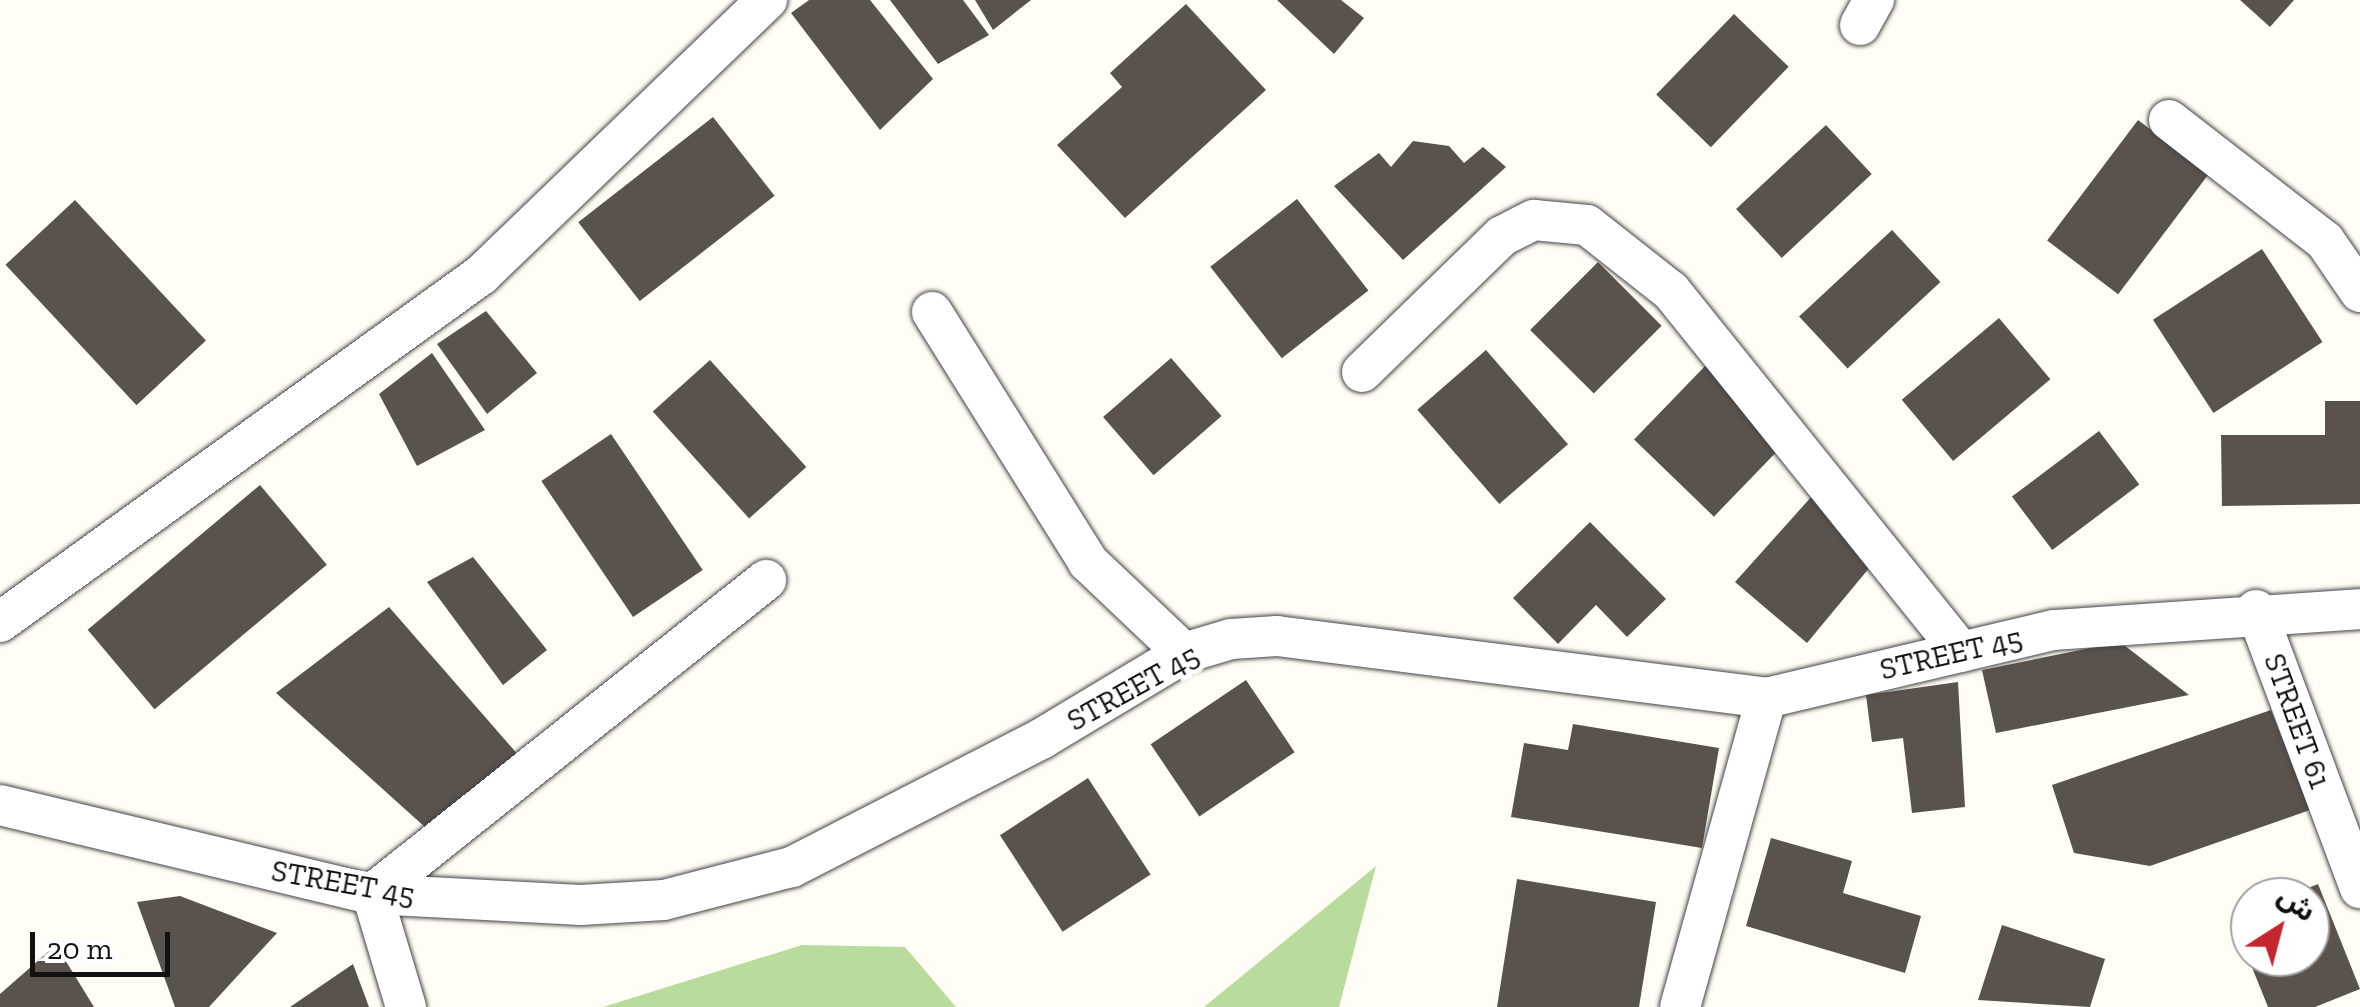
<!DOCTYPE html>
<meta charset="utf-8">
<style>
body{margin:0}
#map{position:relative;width:2360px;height:1007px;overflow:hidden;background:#fffdf5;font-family:"Zilla Slab","Noto Sans Arabic",serif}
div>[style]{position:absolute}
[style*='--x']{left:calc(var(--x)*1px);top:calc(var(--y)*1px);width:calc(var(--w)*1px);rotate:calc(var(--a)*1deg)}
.forest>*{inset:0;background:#b9dc9c}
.building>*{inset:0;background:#5a524d;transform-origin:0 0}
.roads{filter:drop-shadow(0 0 2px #444) drop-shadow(0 0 2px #444)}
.minor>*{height:40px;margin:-20px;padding:0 20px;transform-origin:20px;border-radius:20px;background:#fff}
span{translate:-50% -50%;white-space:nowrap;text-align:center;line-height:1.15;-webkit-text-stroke:10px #fff;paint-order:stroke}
.street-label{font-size:30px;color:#111}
.north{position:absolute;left:2230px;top:877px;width:100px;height:100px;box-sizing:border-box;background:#fff;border:2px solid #a0a0a0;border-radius:50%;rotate:36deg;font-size:28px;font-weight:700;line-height:40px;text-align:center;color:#111}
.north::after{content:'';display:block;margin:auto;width:35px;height:45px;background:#c4262e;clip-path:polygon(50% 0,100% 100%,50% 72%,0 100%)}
.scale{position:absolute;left:30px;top:932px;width:140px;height:45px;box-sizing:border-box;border:5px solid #111;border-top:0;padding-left:12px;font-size:30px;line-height:35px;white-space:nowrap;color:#111;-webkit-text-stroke:8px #fff;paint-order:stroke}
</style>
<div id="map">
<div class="forest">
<i style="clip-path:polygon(1376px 866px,1339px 1007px,1204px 1007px)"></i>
<i style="clip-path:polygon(802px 945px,905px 947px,956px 1007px,603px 1007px)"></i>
</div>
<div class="building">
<i style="clip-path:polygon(809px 0,870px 0,933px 79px,880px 130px,791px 13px)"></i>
<i style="clip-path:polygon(890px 0,963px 0,989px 35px,938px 64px)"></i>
<i style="clip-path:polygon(975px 0,1031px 0,993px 30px)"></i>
<i style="clip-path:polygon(1277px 0,1341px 0,1364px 18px,1334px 54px)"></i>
<i style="clip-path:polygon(2240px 0,2294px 0,2270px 27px)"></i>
<i style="clip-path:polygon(1186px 4px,1266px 90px,1125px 218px,1057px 145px,1122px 87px,1110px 73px)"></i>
<i style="left:1734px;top:14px;width:76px;height:112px;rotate:44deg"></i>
<i style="left:713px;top:117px;width:100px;height:171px;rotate:52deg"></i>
<i style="left:2138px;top:120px;width:89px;height:151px;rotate:37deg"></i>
<i style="left:1826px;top:125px;width:67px;height:123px;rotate:47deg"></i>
<i style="clip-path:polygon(1413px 141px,1449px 146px,1464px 163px,1483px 147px,1506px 167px,1403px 260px,1334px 186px,1379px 153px,1391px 167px)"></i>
<i style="left:1297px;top:199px;width:116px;height:110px;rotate:52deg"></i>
<i style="left:75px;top:200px;width:192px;height:95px;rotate:47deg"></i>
<i style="left:1892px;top:230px;width:71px;height:127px;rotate:47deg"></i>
<i style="left:2262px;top:249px;width:111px;height:130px;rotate:57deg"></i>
<i style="left:1598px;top:262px;width:90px;height:96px;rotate:45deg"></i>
<i style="clip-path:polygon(486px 311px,537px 373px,487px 414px,437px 344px)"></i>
<i style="left:1999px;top:318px;width:80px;height:127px;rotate:50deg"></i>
<i style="left:1486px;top:350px;width:125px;height:91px;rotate:49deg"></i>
<i style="clip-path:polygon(432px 353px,485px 430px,417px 466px,379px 394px)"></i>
<i style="left:1171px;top:358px;width:77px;height:90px;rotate:49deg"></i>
<i style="left:710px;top:360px;width:144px;height:77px;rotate:48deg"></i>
<i style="left:1707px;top:364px;width:111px;height:105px;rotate:44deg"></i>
<i style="clip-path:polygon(2325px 401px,2360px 401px,2360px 504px,2222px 506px,2221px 435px,2325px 435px)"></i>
<i style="left:2099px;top:431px;width:67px;height:109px;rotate:53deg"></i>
<i style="left:611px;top:434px;width:164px;height:84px;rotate:56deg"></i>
<i style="left:260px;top:485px;width:104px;height:225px;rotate:50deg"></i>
<i style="clip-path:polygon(1821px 486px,1880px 555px,1807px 643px,1735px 582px)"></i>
<i style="clip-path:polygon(1590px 522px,1666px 599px,1627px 637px,1596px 605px,1558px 644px,1513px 598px)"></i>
<i style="clip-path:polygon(473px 557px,547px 650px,503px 685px,427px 582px)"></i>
<i style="clip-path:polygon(389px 607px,520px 757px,426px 828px,276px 693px)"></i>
<i style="clip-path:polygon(2120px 642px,2189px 695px,1996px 733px,1982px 670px)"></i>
<i style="left:1246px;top:680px;width:87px;height:115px;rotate:56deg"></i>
<i style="clip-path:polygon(1958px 682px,1965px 807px,1912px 813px,1903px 738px,1872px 742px,1866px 695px)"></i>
<i style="clip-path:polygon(2271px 710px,2310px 810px,2150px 866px,2074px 853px,2052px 785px)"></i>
<i style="clip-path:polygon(1573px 724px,1719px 748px,1702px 848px,1511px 817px,1524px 743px,1568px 750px)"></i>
<i style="left:1088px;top:778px;width:115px;height:105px;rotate:57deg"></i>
<i style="clip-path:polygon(1771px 838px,1852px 861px,1843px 893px,1921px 916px,1905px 973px,1746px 926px)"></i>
<i style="clip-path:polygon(1517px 879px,1656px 902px,1639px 1007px,1497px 1007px)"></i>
<i style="clip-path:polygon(2318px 884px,2360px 989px,2315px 1007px,2268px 1007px,2232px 918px,2250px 911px,2250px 957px,2310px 957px,2310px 897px,2286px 897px)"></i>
<i style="clip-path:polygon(180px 896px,277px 933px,209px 1007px,175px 1007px,137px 902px)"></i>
<i style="clip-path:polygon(2002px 925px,2105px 959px,2090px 1007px,1978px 1000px)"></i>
<i style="clip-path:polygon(56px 945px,94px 1007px,0 1007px,0 994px)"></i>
<i style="clip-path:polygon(353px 964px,369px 1007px,290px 1007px)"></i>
</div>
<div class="roads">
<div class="minor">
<i style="--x:1860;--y:25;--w:29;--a:-61"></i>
<i style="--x:2169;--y:120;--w:197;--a:37.8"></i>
<i style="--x:2325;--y:241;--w:62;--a:55.5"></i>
<i style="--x:932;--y:312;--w:295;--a:58"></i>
<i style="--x:1088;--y:562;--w:132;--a:43.5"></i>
<i style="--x:1362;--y:372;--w:195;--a:-44.2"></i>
<i style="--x:1502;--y:236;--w:36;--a:-27"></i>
<i style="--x:1534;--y:220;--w:53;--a:5.4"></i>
<i style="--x:1587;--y:225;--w:107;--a:38.2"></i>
<i style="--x:1671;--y:291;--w:463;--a:51.2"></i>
<i style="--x:2256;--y:610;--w:297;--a:69.5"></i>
<i style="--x:0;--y:622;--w:593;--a:-35.81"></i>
<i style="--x:481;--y:275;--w:397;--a:-43.9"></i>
<i style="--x:0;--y:805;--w:382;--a:13.5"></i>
<i style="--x:372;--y:894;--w:209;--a:3"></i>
<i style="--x:581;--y:905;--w:83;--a:-3.4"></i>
<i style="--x:664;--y:900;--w:132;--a:-14.5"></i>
<i style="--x:792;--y:867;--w:280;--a:-27.2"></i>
<i style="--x:1041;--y:739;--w:167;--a:-31"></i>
<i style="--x:1184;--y:653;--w:49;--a:-16.6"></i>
<i style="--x:1231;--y:639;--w:46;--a:-3.7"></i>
<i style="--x:1277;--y:636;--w:493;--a:7.2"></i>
<i style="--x:1766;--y:698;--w:296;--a:-13.3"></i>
<i style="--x:2054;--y:630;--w:307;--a:-3.9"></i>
<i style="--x:406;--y:1007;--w:118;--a:-106.7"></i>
<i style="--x:372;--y:894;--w:504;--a:-38.55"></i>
<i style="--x:1680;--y:1007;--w:321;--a:-74.4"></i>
</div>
</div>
<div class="street-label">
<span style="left:1951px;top:654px;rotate:-13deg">STREET 45</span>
<span style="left:1133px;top:688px;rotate:-29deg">STREET 45</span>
<span style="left:2297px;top:721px;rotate:70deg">STREET 61</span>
<span style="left:343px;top:883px;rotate:10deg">STREET 45</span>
</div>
<div class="north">ش</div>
<div class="scale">20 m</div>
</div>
